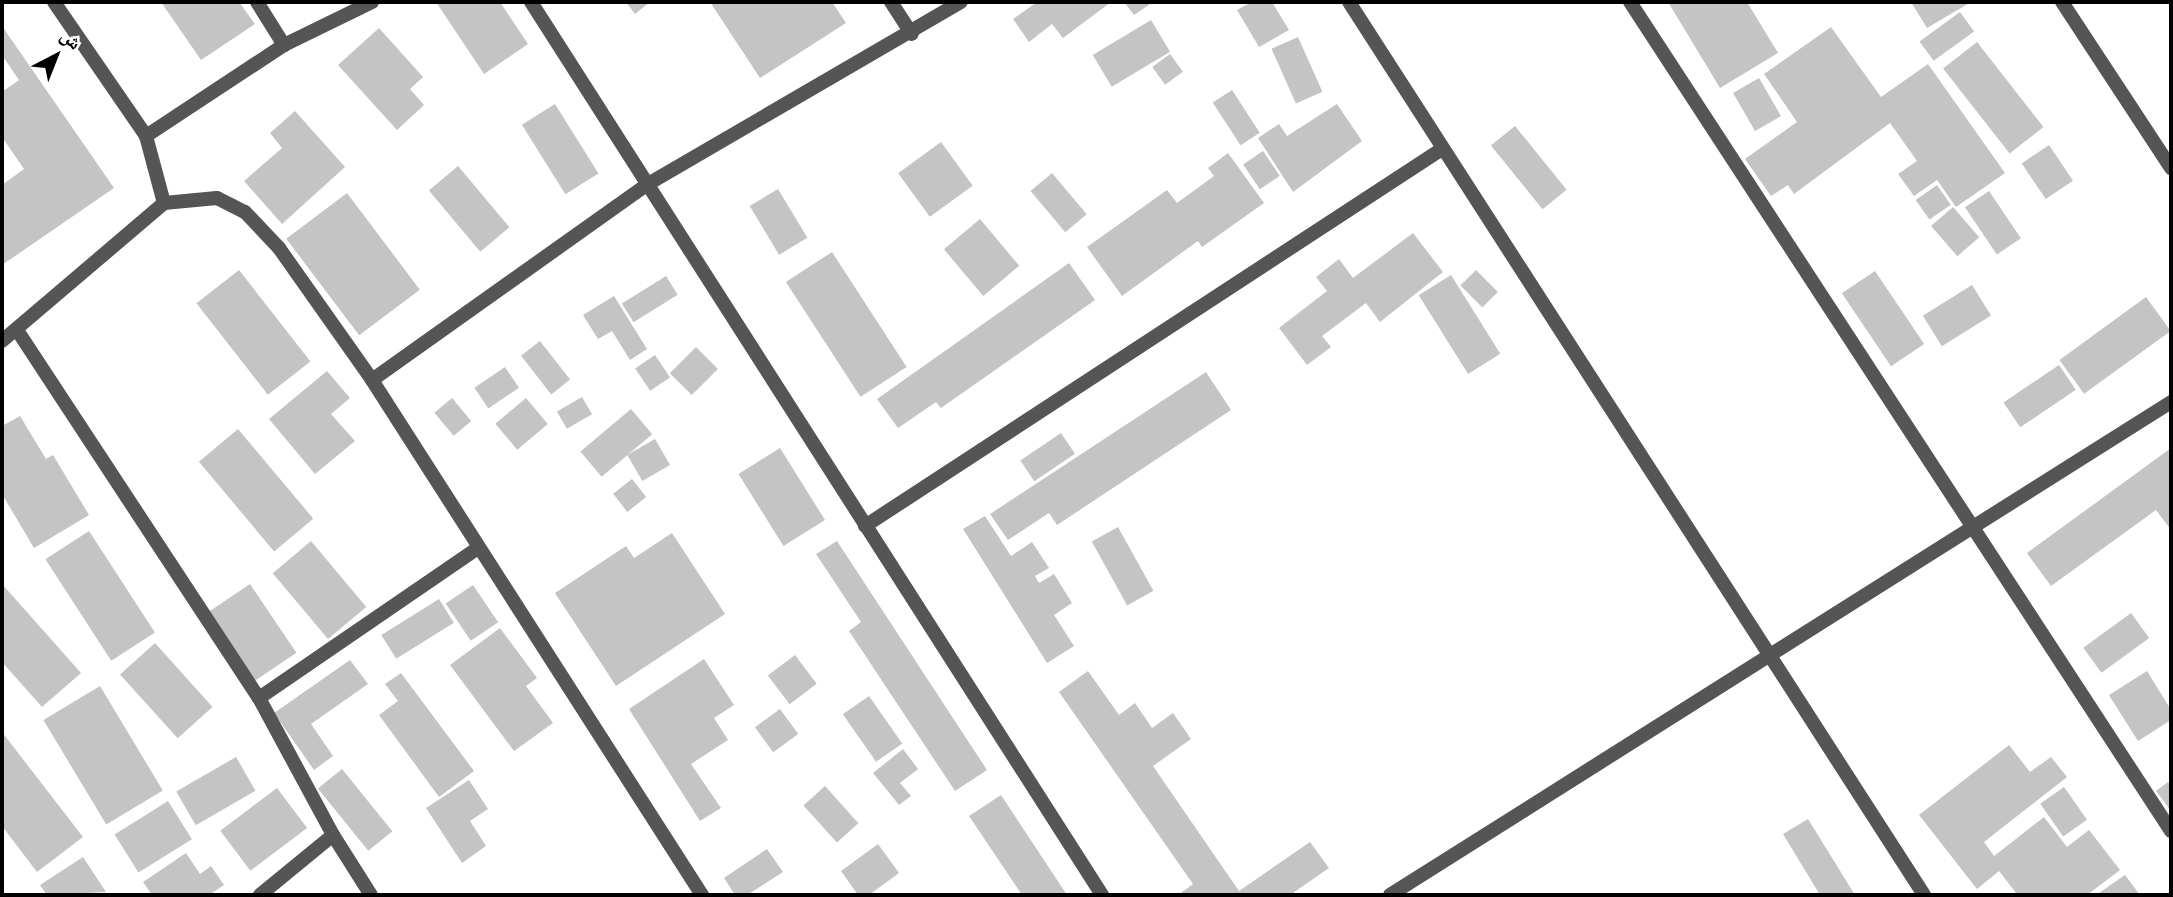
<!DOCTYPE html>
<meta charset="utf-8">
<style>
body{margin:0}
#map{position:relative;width:2173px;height:897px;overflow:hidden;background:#fff;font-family:Overpass,"Noto Naskh Arabic",sans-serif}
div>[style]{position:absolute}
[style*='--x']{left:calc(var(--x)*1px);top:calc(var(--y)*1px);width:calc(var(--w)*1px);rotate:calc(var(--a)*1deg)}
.building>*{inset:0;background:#c4c4c4;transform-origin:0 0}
.minor>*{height:14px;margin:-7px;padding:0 7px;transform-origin:7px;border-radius:7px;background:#555}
.tertiary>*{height:14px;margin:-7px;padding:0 7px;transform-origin:7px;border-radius:7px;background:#555}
span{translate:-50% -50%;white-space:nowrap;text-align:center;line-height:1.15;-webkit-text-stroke:7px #fff;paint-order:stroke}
.frame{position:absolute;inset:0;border:4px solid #000;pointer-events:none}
.north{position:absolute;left:21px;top:21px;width:70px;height:70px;-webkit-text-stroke:5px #fff;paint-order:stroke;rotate:42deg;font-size:19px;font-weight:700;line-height:28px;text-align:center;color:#000}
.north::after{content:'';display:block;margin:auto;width:24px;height:32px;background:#000;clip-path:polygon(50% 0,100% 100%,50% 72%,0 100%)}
</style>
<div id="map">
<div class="building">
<i style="clip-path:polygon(161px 2px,239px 2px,255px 24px,201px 60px)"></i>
<i style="clip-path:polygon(436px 2px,500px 2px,528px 44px,484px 74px)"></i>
<i style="clip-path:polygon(626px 2px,650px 2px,635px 14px)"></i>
<i style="clip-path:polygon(710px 2px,832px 2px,846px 23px,760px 78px)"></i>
<i style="clip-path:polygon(1037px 2px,1111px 2px,1063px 38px,1052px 24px,1029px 42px,1013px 19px)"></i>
<i style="clip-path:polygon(1124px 2px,1153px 2px,1134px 15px)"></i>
<i style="clip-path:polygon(1252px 2px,1272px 2px,1289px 30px,1259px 47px,1237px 10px)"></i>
<i style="clip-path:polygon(1668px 2px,1747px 2px,1778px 53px,1720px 88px)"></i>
<i style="clip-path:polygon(1911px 2px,1971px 2px,1927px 28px)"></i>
<i style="left:1960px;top:12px;width:24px;height:50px;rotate:54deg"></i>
<i style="left:1151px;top:20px;width:37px;height:68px;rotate:59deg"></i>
<i style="clip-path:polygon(2px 26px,114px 188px,2px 265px,2px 185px,24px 169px,2px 137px,2px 92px,19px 80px,2px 55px)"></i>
<i style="clip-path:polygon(1831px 27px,1881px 97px,1928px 64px,2005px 173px,1956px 207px,1937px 180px,1914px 196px,1898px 174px,1917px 161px,1890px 123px,1794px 194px,1788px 185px,1771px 196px,1745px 159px,1797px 122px,1764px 74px)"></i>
<i style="clip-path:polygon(379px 28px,423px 77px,410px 89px,424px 105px,397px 130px,338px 65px)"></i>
<i style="left:1298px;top:37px;width:60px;height:29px;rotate:66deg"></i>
<i style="left:1977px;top:42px;width:108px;height:43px;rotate:52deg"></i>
<i style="left:1170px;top:54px;width:22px;height:22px;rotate:54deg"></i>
<i style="left:1759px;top:78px;width:44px;height:30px;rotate:60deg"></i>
<i style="left:1232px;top:90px;width:51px;height:23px;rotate:57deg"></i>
<i style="left:555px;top:104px;width:82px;height:39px;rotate:58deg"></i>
<i style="clip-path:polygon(1337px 104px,1362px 141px,1293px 192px,1258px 138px,1279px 124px,1287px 136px)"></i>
<i style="clip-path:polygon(295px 111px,345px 167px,282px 224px,244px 181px,282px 148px,270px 133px)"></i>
<i style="left:1515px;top:126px;width:82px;height:31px;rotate:51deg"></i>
<i style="left:941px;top:142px;width:54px;height:53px;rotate:54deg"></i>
<i style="left:2049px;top:145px;width:43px;height:33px;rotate:56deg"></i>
<i style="left:1263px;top:151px;width:30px;height:24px;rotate:56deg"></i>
<i style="clip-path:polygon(1228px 153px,1264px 203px,1202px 247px,1198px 241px,1122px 296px,1087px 247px,1167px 190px,1177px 203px,1214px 176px,1208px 168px)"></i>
<i style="left:458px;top:166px;width:80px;height:38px;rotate:50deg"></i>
<i style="left:1052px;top:173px;width:54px;height:28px;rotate:50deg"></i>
<i style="left:1937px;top:185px;width:24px;height:26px;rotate:55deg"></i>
<i style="left:778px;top:189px;width:57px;height:33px;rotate:59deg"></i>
<i style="left:1989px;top:191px;width:57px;height:29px;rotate:56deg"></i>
<i style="left:347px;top:193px;width:121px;height:76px;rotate:53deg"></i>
<i style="left:1953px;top:207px;width:40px;height:29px;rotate:49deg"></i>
<i style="left:980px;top:219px;width:61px;height:47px;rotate:50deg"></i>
<i style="clip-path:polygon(1413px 233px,1443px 272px,1380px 322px,1366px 303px,1322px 336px,1331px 347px,1307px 365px,1279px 328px,1327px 291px,1316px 277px,1339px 259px,1353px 278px)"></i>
<i style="left:832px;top:252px;width:137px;height:55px;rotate:57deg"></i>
<i style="clip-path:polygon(1069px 263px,1095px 300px,941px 408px,936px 402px,898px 428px,877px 399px)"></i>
<i style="left:239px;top:270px;width:116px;height:54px;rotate:52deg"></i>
<i style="left:1476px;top:270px;width:31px;height:22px;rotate:45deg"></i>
<i style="left:1875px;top:271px;width:88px;height:40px;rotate:56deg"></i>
<i style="left:1451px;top:275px;width:93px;height:38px;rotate:58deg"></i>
<i style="left:666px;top:276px;width:22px;height:52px;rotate:58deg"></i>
<i style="left:1972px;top:285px;width:36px;height:58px;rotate:58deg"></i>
<i style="clip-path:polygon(614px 296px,647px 349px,630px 360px,612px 331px,598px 339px,583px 315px)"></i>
<i style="left:2146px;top:297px;width:42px;height:107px;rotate:54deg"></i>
<i style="left:540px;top:341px;width:49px;height:24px;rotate:52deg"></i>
<i style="left:696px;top:347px;width:31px;height:37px;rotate:45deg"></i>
<i style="left:655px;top:355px;width:27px;height:24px;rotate:56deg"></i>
<i style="left:2059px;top:365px;width:30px;height:67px;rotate:56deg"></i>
<i style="left:505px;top:367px;width:25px;height:37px;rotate:56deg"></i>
<i style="clip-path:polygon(327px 371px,350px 398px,331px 414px,355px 441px,315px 474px,269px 419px)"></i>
<i style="clip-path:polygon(1206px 372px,1231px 410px,1057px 525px,1049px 513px,1008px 540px,990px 514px)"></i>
<i style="left:582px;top:397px;width:20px;height:29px;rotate:60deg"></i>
<i style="left:452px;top:398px;width:30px;height:23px;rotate:50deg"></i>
<i style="left:526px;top:398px;width:34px;height:40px;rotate:50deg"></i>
<i style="left:631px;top:409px;width:33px;height:66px;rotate:50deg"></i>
<i style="clip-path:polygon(20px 416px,46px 459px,53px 455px,89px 515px,34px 548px,2px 494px,2px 426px)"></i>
<i style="left:238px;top:429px;width:117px;height:51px;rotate:50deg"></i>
<i style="left:1061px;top:433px;width:25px;height:49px;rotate:56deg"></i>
<i style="left:655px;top:439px;width:30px;height:32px;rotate:60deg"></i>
<i style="left:780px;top:448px;width:85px;height:49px;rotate:58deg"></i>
<i style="clip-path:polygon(2171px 448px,2171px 530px,2156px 510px,2051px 586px,2027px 553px)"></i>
<i style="left:632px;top:479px;width:23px;height:24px;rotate:52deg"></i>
<i style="clip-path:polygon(985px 516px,1011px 556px,1032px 542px,1049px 568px,1035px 576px,1039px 583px,1054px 574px,1072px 603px,1054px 615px,1074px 646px,1047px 663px,963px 529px)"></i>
<i style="left:1118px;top:527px;width:73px;height:30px;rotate:61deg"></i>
<i style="left:89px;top:531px;width:121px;height:52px;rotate:57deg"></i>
<i style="clip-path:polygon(672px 533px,725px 614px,616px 686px,555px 593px,626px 546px,634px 558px)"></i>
<i style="left:311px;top:541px;width:86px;height:50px;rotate:50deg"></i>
<i style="clip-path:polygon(837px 541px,987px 770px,955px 791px,849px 631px,861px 622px,816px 554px)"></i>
<i style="clip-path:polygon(2px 584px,81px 673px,42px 707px,2px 662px)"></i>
<i style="left:250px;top:584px;width:83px;height:51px;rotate:56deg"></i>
<i style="left:473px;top:585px;width:45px;height:33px;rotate:56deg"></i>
<i style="left:439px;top:599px;width:28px;height:68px;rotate:58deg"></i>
<i style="left:2131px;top:613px;width:31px;height:59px;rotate:54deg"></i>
<i style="clip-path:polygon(500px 628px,537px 678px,526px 686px,553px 723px,514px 751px,450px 665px)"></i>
<i style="left:155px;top:643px;width:86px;height:47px;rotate:48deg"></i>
<i style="left:795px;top:655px;width:36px;height:34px;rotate:53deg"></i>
<i style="clip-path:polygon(704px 659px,734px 705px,714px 718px,728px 740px,691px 764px,721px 808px,700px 821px,629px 709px)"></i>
<i style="clip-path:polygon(350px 660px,368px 684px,311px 724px,333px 756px,314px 770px,274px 713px)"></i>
<i style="clip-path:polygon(1088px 671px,1119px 715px,1135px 703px,1152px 728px,1173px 713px,1191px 739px,1153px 766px,1239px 891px,1310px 842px,1329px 868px,1290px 895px,1178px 895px,1193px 884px,1059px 692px)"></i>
<i style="clip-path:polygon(2147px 671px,2171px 710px,2171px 720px,2138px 741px,2109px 695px)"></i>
<i style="clip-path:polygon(401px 673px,474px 771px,439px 797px,379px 715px,398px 701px,385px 684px)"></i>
<i style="left:100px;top:686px;width:122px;height:66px;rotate:59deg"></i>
<i style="left:869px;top:696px;width:58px;height:32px;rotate:55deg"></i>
<i style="left:780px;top:709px;width:31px;height:31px;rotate:54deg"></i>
<i style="clip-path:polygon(2px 732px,83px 837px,37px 872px,2px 826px)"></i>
<i style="clip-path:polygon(2009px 745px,2030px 772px,2051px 757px,2067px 777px,1984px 842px,1994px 856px,2044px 817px,2067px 847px,2089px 830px,2120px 870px,2087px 895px,2013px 895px,2016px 893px,1999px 871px,1977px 889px,1919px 815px)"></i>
<i style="clip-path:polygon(903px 749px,918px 769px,900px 783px,911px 796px,899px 805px,873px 773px)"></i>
<i style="left:236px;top:757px;width:39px;height:69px;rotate:60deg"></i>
<i style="left:342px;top:769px;width:80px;height:31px;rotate:51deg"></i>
<i style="clip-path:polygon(469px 780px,488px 809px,470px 821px,486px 846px,462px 863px,426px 808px)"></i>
<i style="clip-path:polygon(2168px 782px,2171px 787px,2171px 811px,2156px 791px)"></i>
<i style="left:825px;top:786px;width:50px;height:29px;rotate:48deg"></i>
<i style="left:2064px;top:787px;width:40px;height:29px;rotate:55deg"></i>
<i style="left:277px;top:788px;width:50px;height:71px;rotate:53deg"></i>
<i style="clip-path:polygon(1001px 795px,1067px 895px,1022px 895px,969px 816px)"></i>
<i style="left:168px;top:801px;width:45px;height:63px;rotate:58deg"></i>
<i style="clip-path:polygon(1808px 819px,1855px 895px,1820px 895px,1783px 834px)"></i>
<i style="clip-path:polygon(878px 844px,899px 873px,869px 895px,858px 895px,841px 871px)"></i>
<i style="clip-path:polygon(767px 849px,783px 872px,747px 895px,735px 895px,724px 878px)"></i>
<i style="clip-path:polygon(186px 853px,200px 874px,211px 866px,224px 885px,209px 895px,152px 895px,143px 882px)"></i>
<i style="clip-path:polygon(83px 857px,106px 892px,47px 895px,40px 885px)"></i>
<i style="clip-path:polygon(2125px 875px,2140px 895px,2096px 895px)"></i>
</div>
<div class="minor">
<i style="--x:54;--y:2;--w:163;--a:55.5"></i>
<i style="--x:146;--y:136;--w:69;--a:75"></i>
<i style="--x:257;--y:2;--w:51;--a:57.9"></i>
<i style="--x:531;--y:2;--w:1060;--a:57.4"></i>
<i style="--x:891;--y:2;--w:38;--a:57"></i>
<i style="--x:1630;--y:2;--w:990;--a:56.87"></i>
<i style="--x:2062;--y:2;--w:199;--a:56.7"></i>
<i style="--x:146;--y:136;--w:165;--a:-33.4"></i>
<i style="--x:284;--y:45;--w:98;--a:-26"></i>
<i style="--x:17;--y:330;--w:440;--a:56.7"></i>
<i style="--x:259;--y:698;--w:156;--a:61.6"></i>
<i style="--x:333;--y:835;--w:71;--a:57.7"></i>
<i style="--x:2;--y:341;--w:213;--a:-40.4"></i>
<i style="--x:164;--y:203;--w:53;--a:-5.4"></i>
<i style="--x:217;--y:198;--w:31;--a:27"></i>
<i style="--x:245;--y:212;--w:50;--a:46.6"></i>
<i style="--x:279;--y:248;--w:161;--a:54.8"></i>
<i style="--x:372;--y:380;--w:612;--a:57.35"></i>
<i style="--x:372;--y:380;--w:339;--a:-35.4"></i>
<i style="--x:648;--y:184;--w:362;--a:-30.2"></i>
<i style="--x:865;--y:526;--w:689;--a:-33.16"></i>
<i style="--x:259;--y:698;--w:264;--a:-34.4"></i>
<i style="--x:260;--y:895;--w:94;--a:-39.4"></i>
<i style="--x:1390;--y:895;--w:924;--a:-32.26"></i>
</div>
<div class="tertiary">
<i style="--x:1349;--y:2;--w:1062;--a:57.22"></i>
</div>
<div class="frame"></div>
<div class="north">ش</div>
</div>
